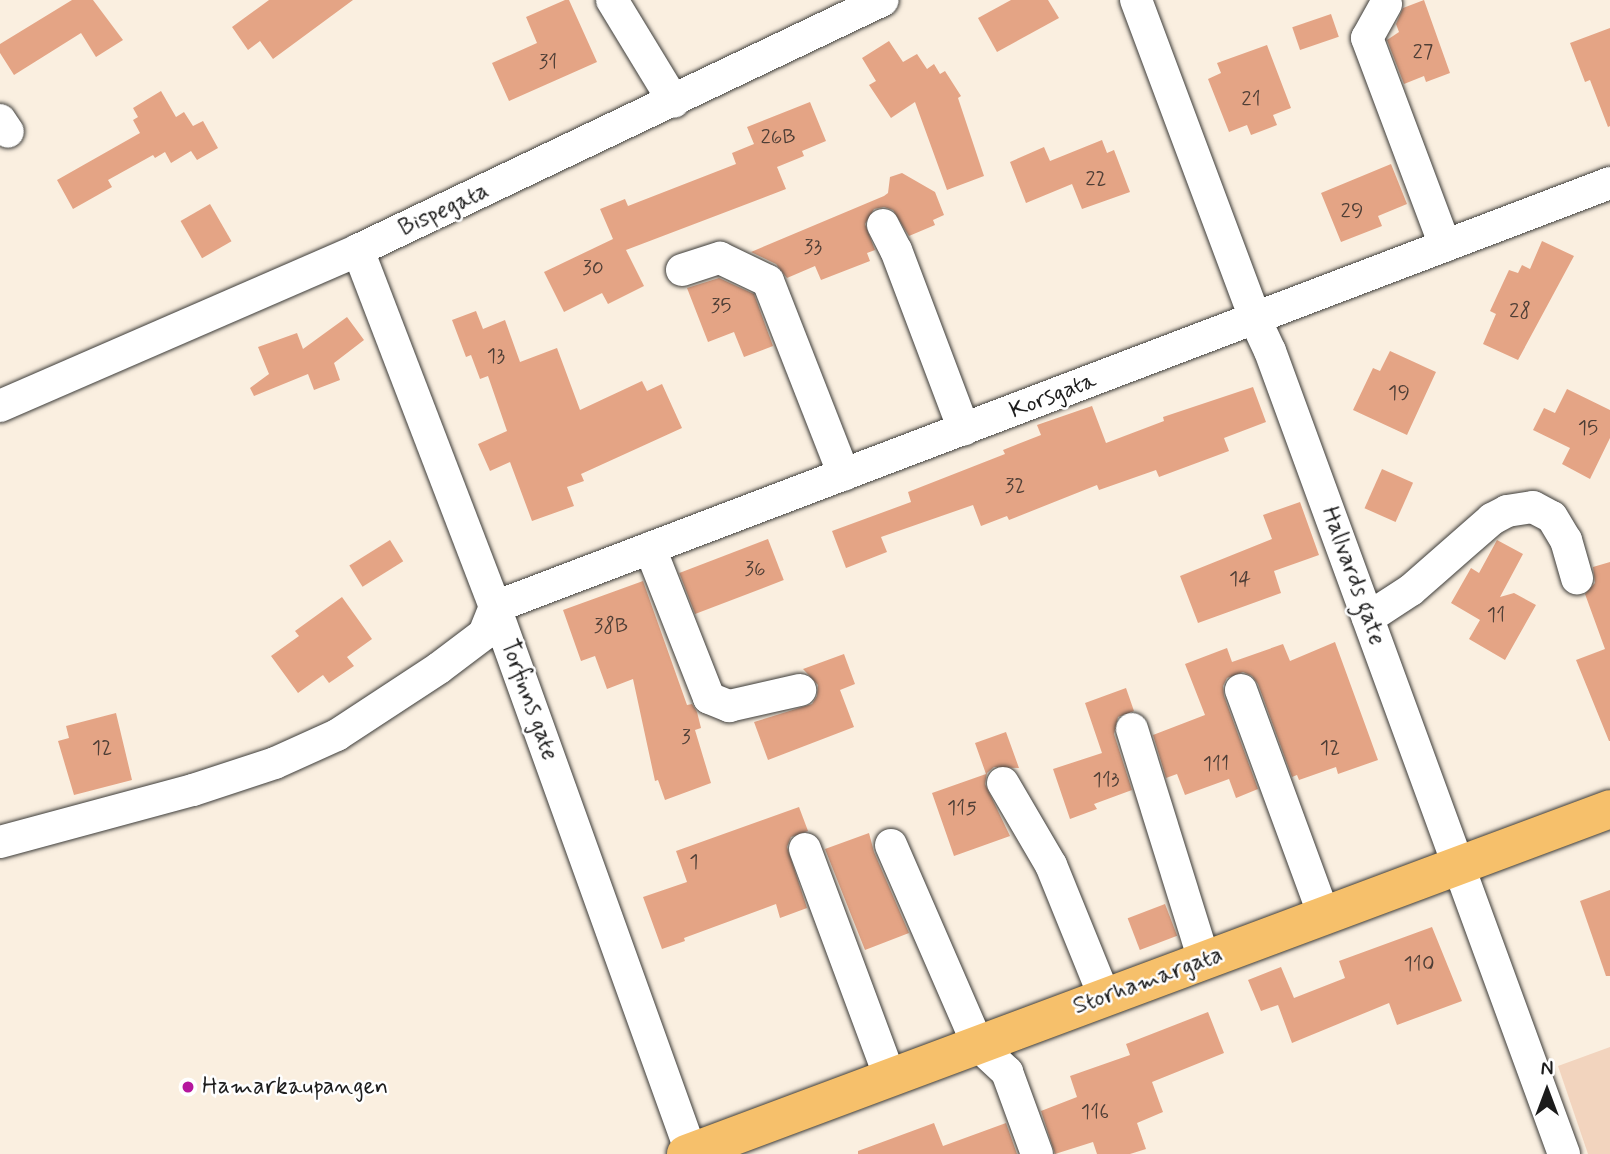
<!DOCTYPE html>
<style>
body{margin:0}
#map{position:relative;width:1610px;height:1154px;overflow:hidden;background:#faefe0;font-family:Mynerve,sans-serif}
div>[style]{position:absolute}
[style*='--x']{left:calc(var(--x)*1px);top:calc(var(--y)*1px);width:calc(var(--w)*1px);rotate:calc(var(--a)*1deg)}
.built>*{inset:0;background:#f2d4be}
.building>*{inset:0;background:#e4a485;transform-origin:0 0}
.roads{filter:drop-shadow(0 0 2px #3d3c39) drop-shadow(0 0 2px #3d3c39)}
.minor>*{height:32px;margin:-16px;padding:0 16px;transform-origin:16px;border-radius:16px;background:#fff}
.major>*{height:38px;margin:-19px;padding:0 19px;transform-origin:19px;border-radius:19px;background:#f6c06b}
.dots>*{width:19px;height:19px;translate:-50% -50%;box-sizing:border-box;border:4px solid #fff;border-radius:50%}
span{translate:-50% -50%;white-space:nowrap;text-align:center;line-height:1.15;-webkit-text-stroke:5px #fff;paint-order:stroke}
.number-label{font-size:21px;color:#4e3e36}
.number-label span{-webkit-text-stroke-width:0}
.street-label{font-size:24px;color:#1c1c1c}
.poi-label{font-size:24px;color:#1c1c1c}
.left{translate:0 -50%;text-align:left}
.north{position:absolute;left:1512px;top:1056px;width:70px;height:70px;-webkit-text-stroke:5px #fff;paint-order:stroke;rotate:0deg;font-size:19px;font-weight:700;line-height:28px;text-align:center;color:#1c1c1c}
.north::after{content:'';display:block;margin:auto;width:24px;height:32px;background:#1c1c1c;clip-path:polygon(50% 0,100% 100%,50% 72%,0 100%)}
</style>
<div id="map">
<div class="built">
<i style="clip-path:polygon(1610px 1047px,1610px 1154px,1588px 1154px,1558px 1066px)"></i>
</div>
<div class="building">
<i style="clip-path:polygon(72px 0,93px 0,123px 40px,96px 57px,81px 33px,14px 75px,0 53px,0 44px)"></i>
<i style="clip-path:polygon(269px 0,353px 0,273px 59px,260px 41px,248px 50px,232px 27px)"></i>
<i style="clip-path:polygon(565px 0,569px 0,597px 62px,509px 101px,492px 63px,537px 43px,526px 17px)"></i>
<i style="clip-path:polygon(1011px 0,1048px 0,1059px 18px,997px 52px,978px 18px)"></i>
<i style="clip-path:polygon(1424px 0,1450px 73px,1426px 82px,1424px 76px,1404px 84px,1387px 40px,1399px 32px,1396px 24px,1403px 8px)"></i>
<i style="left:1331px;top:14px;width:24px;height:41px;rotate:71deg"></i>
<i style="clip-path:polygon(1610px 28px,1610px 126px,1608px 127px,1590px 80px,1585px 82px,1570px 43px)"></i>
<i style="clip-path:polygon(889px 41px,903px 62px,917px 54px,927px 69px,934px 64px,940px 74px,945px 71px,961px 96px,958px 98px,984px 176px,947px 190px,915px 102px,891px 118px,869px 85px,876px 81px,862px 58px)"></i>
<i style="clip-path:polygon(1267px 45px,1291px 108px,1273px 115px,1277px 125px,1251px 135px,1247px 125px,1229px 132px,1208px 79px,1221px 73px,1217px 63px)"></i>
<i style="clip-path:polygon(161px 91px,176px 117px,184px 112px,193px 126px,203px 121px,218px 148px,197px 160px,191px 151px,171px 163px,165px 152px,155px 158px,153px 155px,108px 180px,112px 187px,73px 209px,57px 180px,140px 133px,133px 120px,138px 117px,133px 108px)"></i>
<i style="clip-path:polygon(810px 102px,826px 141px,802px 151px,804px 156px,777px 167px,786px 189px,626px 250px,644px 286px,608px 304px,602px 293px,564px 312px,544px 272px,613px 239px,600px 209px,625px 199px,628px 206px,736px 164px,732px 153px,754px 144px,747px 127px)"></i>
<i style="clip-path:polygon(1102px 140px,1107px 153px,1114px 150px,1130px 192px,1082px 209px,1072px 184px,1026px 203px,1010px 162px,1044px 147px,1050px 161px)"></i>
<i style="clip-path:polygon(1391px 164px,1407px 204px,1378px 216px,1382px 226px,1341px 242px,1321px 193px)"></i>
<i style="clip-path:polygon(902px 173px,935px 192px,944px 215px,933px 220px,935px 225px,909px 236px,893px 210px,884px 207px,874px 209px,865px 224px,875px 250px,867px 253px,870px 261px,821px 280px,815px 266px,787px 278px,776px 264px,751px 252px,884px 196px,888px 193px,890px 177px)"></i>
<i style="left:210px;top:204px;width:43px;height:34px;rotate:60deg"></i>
<i style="clip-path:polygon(1542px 241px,1574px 256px,1518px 360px,1483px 344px,1496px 314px,1490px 311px,1509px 270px,1518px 273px,1522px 265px,1530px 269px)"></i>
<i style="clip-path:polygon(719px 278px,754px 294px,773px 346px,744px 357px,734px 332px,708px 342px,687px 288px)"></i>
<i style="clip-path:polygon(476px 311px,483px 329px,505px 320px,520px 362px,557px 348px,580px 410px,642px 381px,647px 391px,662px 384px,682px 428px,581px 474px,584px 481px,567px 487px,574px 506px,532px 521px,510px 462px,490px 471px,478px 444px,507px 431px,488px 376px,480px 379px,471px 355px,466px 357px,452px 320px)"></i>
<i style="clip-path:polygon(347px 317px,364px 340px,334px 363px,340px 380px,314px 390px,308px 374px,254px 396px,250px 388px,269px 374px,258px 347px,297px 333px,303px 349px)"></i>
<i style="clip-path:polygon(1390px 351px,1436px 372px,1407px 435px,1353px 410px,1373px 368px,1380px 371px)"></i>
<i style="clip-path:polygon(1253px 387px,1266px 422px,1224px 438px,1229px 451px,1159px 477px,1156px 470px,1099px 490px,1097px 485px,1009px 520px,1007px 516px,981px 526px,973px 505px,881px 537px,887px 552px,846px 568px,832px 531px,911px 502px,908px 492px,1005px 454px,1003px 450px,1041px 435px,1037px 425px,1092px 406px,1106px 443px,1164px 421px,1163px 417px)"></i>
<i style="clip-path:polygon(1567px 389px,1610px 410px,1610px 438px,1590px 479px,1562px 464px,1570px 448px,1533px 430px,1544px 408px,1555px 413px)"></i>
<i style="left:1382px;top:469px;width:34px;height:43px;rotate:24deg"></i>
<i style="clip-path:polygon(1300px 502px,1319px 555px,1274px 571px,1281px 593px,1198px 623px,1180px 576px,1272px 539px,1263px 515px)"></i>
<i style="left:768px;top:539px;width:44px;height:95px;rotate:69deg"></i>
<i style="left:390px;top:540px;width:25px;height:48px;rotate:58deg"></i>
<i style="clip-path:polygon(1497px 540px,1523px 554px,1500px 597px,1514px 593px,1536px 605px,1505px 660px,1469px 639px,1480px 620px,1451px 603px,1471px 568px,1479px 573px)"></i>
<i style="clip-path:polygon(1610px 562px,1610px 741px,1609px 741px,1576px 660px,1605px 649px,1585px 594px,1595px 583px,1593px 567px)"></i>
<i style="clip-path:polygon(643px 581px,687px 705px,692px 704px,697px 712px,701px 728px,695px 730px,711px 783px,665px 800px,658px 780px,655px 781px,633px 679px,607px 689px,595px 656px,581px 661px,563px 610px)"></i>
<i style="clip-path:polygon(342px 597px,372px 639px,347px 657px,354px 666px,329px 683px,323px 675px,298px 693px,271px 656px,299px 636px,295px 631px)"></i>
<i style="clip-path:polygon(1335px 642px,1378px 760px,1338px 774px,1336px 767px,1299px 780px,1297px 775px,1292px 777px,1258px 684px,1252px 676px,1243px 672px,1227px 678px,1223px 686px,1224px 696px,1258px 789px,1236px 798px,1229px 779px,1185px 795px,1177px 774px,1166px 778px,1153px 735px,1205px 715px,1185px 664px,1227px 648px,1232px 662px,1283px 644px,1290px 661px)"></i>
<i style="clip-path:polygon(844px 654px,855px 684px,840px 690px,854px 727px,768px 760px,754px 722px,812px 704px,817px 696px,818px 685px,803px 669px)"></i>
<i style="clip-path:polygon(1126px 688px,1134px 711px,1118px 717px,1114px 734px,1132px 790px,1094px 804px,1097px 809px,1070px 819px,1053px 769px,1102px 753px,1085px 703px)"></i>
<i style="clip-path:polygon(116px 713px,132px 780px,74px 795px,58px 741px,69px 738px,66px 726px)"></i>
<i style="clip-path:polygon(1006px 732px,1019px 768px,994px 767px,987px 773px,985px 784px,1010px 836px,954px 856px,932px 793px,986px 774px,975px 743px)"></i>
<i style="clip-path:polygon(799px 807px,808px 831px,791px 837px,787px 847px,807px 908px,780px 918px,776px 904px,684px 938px,685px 941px,662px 949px,643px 897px,687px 882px,676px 851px)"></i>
<i style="clip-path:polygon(869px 833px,874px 852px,909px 933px,865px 950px,825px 849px)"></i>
<i style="clip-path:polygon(1610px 890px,1610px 976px,1606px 976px,1580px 901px)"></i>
<i style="left:1165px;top:904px;width:34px;height:40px;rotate:69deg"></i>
<i style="clip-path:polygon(1432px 927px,1462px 1001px,1397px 1025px,1389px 1003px,1292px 1043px,1278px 1005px,1261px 1011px,1248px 980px,1281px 967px,1294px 998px,1345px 978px,1339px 961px)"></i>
<i style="clip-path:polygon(1208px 1012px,1224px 1053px,1152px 1082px,1163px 1112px,1137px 1123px,1146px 1149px,1130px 1154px,1097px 1154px,1093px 1142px,1055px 1154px,1041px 1111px,1077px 1097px,1070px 1076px,1130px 1055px,1126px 1044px)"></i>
<i style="clip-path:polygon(934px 1123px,943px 1146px,1006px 1123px,1017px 1154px,858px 1154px,858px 1151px)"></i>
</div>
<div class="roads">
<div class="minor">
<i style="--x:612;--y:0;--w:119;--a:58.7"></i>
<i style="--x:1136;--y:0;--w:340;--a:69.5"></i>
<i style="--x:1255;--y:319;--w:35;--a:65"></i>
<i style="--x:1270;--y:351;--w:855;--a:69.89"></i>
<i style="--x:1386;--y:4;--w:39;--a:119"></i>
<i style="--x:1367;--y:38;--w:222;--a:69.4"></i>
<i style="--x:0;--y:120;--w:14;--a:56"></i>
<i style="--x:883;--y:225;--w:28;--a:63"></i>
<i style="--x:896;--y:250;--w:192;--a:69.3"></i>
<i style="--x:358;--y:250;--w:382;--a:69"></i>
<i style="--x:495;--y:607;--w:579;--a:70.22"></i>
<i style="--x:682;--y:270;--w:40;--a:-18"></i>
<i style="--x:720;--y:258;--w:53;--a:25.6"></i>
<i style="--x:768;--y:281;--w:208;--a:68.6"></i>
<i style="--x:0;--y:406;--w:391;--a:-23.5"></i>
<i style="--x:358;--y:250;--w:581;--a:-25.46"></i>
<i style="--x:650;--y:548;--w:161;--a:68.5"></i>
<i style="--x:709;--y:698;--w:22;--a:22"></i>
<i style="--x:729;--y:706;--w:73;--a:-12.7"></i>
<i style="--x:1368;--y:618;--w:51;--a:-33.1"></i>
<i style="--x:1411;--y:590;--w:108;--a:-41.2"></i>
<i style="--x:1492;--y:519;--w:17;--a:-28"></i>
<i style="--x:1507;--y:511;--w:26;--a:-9"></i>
<i style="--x:1533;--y:507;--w:21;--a:28"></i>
<i style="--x:1552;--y:517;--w:27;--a:59"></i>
<i style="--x:1566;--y:540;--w:40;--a:74"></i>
<i style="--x:1241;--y:690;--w:241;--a:69.8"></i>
<i style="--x:1132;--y:729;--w:242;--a:72.7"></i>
<i style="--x:1003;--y:783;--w:95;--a:59.7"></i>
<i style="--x:1051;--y:865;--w:144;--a:67.9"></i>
<i style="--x:0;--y:842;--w:200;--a:-15.1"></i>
<i style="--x:193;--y:790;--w:86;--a:-18.2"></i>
<i style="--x:275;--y:763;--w:68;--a:-24.3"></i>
<i style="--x:337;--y:735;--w:122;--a:-33.3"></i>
<i style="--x:439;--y:668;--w:56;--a:-37.1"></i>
<i style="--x:484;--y:634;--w:29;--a:-68"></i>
<i style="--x:495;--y:607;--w:1193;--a:-20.82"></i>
<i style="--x:891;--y:845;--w:218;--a:66.5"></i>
<i style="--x:978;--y:1045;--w:40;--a:43"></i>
<i style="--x:1007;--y:1072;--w:87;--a:69.9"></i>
<i style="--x:805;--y:849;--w:244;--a:69.6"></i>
</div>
<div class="major">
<i style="--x:686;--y:1154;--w:986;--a:-20.47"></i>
</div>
</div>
<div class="dots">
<i style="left:188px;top:1087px;background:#b5179e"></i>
</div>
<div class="number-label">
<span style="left:1423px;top:52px">27</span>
<span style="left:548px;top:62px">31</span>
<span style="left:1251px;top:99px">21</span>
<span style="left:778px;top:137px">26B</span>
<span style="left:1096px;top:179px">22</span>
<span style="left:1352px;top:211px">29</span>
<span style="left:813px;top:247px">33</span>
<span style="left:593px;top:268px">30</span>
<span style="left:721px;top:306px">35</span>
<span style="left:1520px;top:311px">28</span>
<span style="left:496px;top:356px">13</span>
<span style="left:1399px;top:393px">19</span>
<span style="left:1588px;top:428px">15</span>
<span style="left:1015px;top:486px">32</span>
<span style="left:755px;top:569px">36</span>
<span style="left:1240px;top:579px">14</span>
<span style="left:1496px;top:615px">11</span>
<span style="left:611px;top:626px">38B</span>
<span style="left:686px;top:737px">3</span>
<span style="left:102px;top:748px">12</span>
<span style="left:1330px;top:748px">12</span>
<span style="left:1216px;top:764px">111</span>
<span style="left:1106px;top:780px">113</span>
<span style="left:962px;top:808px">115</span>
<span style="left:694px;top:862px">1</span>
<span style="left:1419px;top:964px">110</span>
<span style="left:1095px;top:1112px">116</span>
</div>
<div class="street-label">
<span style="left:444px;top:210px;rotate:-25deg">Bispegata</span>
<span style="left:1053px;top:396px;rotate:-21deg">Korsgata</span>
<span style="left:1353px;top:576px;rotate:70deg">Hallvards gate</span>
<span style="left:529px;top:700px;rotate:70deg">Torfinns gate</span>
<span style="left:1148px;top:981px;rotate:-20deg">Storhamargata</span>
</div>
<div class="poi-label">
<span class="left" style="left:202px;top:1087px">Hamarkaupangen</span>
</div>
<div class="north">N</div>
</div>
